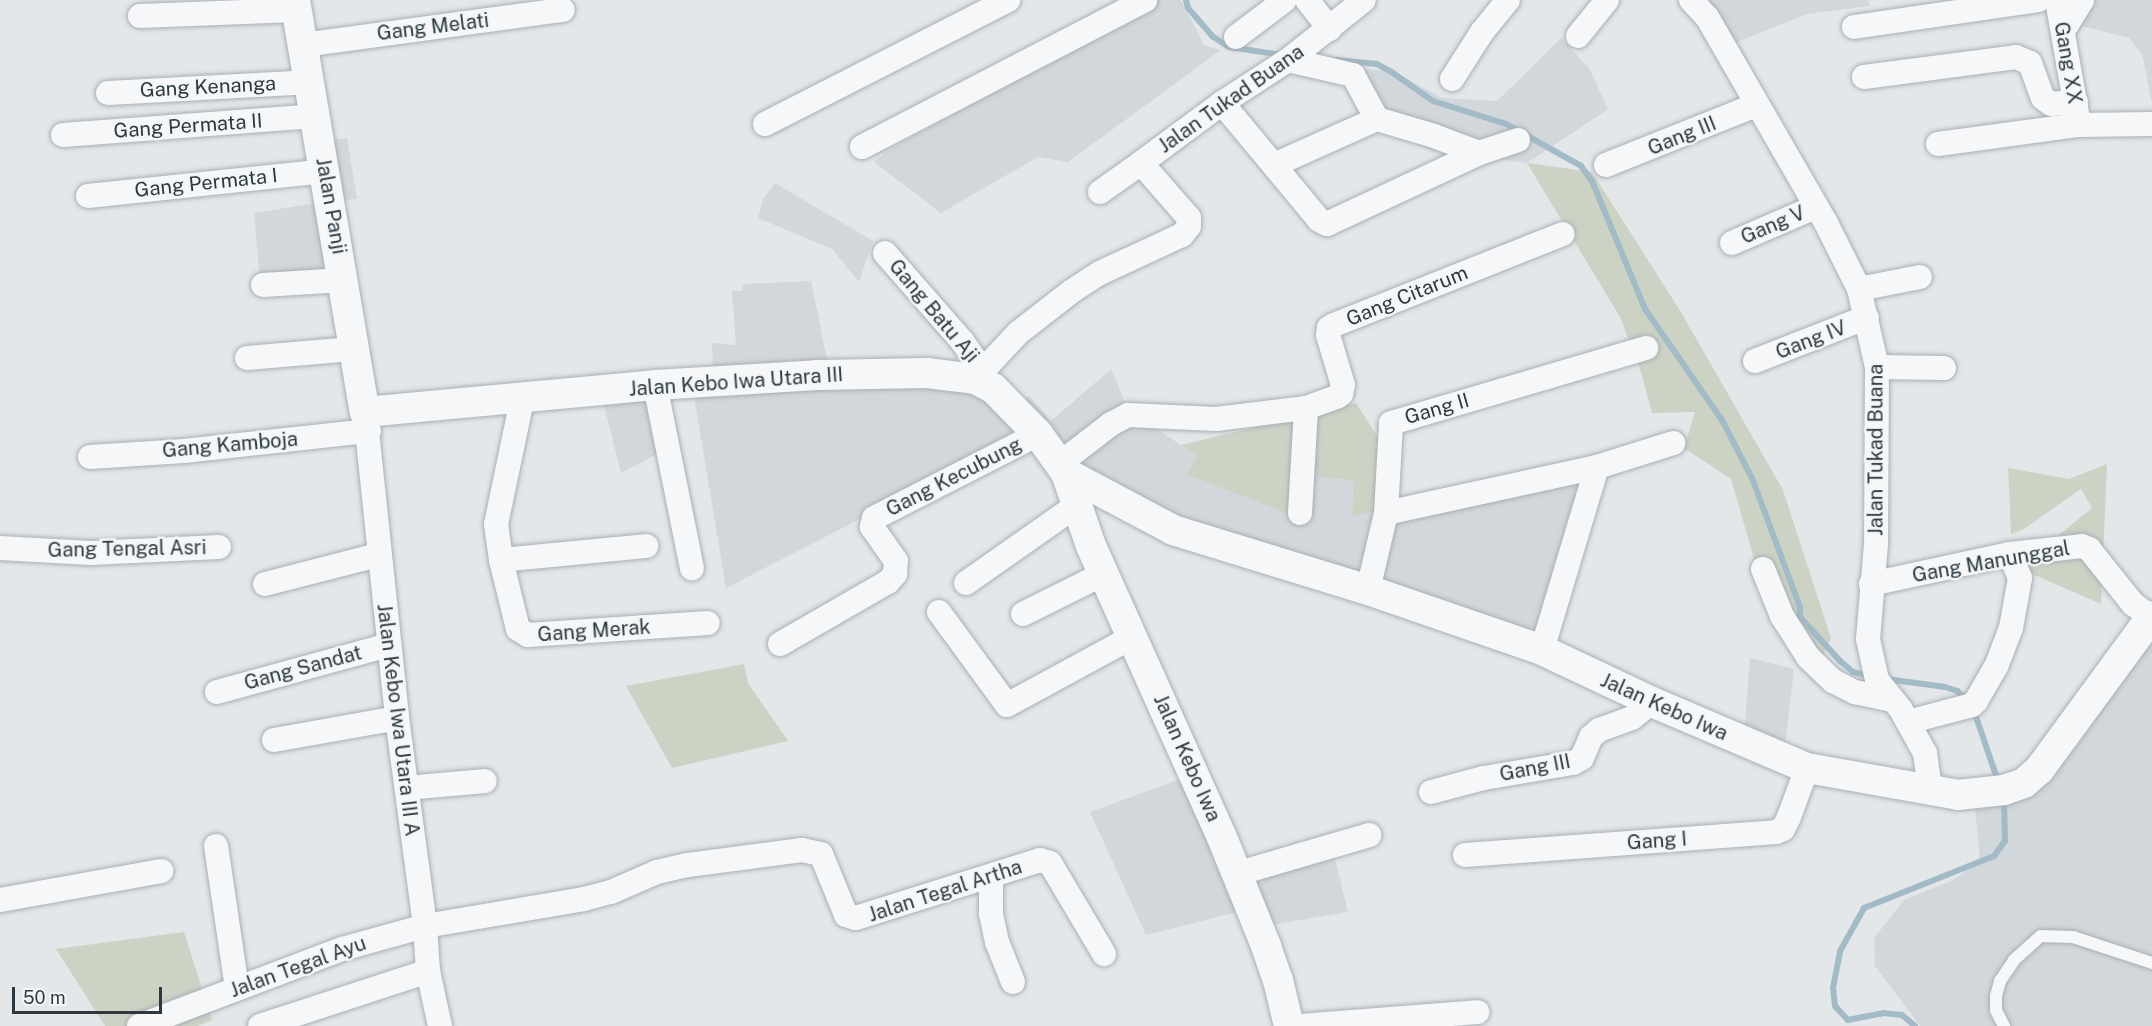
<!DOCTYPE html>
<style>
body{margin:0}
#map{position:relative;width:2152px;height:1026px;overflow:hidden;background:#e3e7ea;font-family:"Public Sans",sans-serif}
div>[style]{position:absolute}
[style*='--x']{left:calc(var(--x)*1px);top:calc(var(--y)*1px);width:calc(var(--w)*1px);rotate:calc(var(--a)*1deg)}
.built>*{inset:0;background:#d2d7dc}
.green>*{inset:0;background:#ccd3c5}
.stream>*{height:6px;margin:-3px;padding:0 3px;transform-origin:3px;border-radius:3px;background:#a2bbc6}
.roads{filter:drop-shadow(0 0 2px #a9afb4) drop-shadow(0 0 2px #a9afb4)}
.service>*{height:12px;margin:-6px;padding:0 6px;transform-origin:6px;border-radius:6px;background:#f6f7f9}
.minor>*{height:24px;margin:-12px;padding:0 12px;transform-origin:12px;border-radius:12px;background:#f6f7f9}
.tertiary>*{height:30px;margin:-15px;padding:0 15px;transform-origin:15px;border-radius:15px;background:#f6f7f9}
span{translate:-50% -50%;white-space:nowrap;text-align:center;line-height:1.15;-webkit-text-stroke:5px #f3f6f7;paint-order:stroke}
.street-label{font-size:20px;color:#2d3841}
.scale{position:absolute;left:12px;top:987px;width:150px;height:27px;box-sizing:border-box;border:3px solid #2d3841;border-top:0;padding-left:8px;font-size:18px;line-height:21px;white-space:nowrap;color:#2d3841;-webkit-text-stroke:4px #f3f6f7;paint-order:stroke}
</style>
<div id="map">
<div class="built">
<i style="clip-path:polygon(1157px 0,1181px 0,1204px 45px,1221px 50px,1068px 162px,1038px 157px,941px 213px,874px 162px,887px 151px)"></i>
<i style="clip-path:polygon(1687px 0,1868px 0,1870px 6px,1807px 14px,1717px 50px)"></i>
<i style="clip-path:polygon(2091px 0,2152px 0,2152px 103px,2142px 54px,2129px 38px,2074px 24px)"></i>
<i style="clip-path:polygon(1561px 38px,1589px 68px,1608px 109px,1527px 163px,1434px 151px,1381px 127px,1332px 69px,1391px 70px,1442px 98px,1497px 101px)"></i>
<i style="clip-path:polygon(347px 138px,357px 199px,331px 201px,340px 281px,261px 291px,254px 213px,330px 201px,320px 142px)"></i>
<i style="clip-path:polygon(775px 183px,873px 241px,859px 282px,832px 249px,758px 218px,763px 199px)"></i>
<i style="clip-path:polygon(811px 281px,830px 374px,976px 387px,1000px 412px,1029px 396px,1051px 421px,1111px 369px,1128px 409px,1197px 456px,1186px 474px,1297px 474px,1353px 481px,1352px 515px,1590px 470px,1536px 655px,1053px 468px,1021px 443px,1021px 436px,726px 588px,693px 390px,714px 388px,712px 343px,736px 345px,732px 291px,742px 291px,743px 284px)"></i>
<i style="clip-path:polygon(653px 393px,663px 451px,621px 473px,602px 397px)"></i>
<i style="clip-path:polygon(2152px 619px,2152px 1026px,1920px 1026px,1875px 966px,1874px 938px,1904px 900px,1953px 880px,1980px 861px,1974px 796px,2041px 779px)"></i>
<i style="clip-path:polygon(1750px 658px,1794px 669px,1783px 764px,1743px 749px)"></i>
<i style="clip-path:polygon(1186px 777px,1230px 868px,1332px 847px,1348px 912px,1264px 926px,1253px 908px,1146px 935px,1090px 812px)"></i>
</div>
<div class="green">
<i style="clip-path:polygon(1527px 163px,1592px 172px,1681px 312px,1783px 490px,1831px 638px,1821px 660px,1757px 569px,1731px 479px,1684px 448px,1695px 412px,1652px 413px,1641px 372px,1620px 317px)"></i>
<i style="clip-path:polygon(1356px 403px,1382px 444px,1384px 509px,1352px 516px,1353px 481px,1297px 474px,1296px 517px,1186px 474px,1197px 456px,1181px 445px)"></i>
<i style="clip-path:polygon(2107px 464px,2101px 604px,2018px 568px,2092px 508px,2081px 489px,2024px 529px,2011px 534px,2008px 468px,2069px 479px)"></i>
<i style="clip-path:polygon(744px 664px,748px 683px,788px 741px,672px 768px,626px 686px)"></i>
<i style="clip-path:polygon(184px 932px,212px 1020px,198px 1026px,105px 1026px,56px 949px)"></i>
</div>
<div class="stream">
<i style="--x:1186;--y:0;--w:8;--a:76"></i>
<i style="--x:1188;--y:8;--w:37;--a:49"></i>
<i style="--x:1212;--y:36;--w:20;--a:33"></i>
<i style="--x:1229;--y:47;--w:54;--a:8.6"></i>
<i style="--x:1337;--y:60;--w:40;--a:5.7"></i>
<i style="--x:1377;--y:64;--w:18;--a:29"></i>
<i style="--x:1393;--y:73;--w:49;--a:35"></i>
<i style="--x:1433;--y:101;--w:77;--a:17.5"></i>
<i style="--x:1506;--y:124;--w:86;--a:29.2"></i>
<i style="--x:1581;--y:166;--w:19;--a:54"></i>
<i style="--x:1592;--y:181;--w:139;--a:67.5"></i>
<i style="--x:1645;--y:309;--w:135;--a:55.3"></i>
<i style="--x:1722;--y:420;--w:65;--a:62.7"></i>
<i style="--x:1752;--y:478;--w:138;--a:69.6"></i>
<i style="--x:1800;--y:607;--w:10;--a:90"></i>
<i style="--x:1800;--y:617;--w:59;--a:47.7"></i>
<i style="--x:1840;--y:661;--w:17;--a:40"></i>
<i style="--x:1853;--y:672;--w:17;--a:13"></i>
<i style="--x:1886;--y:679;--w:60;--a:7.7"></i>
<i style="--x:1945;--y:687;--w:13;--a:18"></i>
<i style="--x:1957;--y:691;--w:13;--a:42"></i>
<i style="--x:1974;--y:711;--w:74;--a:71.1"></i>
<i style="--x:1915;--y:1026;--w:17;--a:-140"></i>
<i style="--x:1902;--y:1015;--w:18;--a:-174"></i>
<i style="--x:1884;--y:1013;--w:37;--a:169"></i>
<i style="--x:1848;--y:1020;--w:19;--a:-133"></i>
<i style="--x:1835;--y:1006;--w:18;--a:-96"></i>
<i style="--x:1833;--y:988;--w:38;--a:-79"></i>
<i style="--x:1840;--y:951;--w:49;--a:-60.8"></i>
<i style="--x:1864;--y:908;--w:140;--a:-21.8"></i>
<i style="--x:1994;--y:856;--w:19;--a:-54"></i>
<i style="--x:2005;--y:841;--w:42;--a:-91.4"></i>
</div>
<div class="roads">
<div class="service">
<i style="--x:2004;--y:1026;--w:18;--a:-117"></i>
<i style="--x:1996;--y:1010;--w:14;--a:-90"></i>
<i style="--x:1996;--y:996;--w:16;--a:-75"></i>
<i style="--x:2000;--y:981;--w:25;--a:-56"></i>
<i style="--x:2014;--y:960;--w:36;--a:-42"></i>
<i style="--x:2041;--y:936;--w:32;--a:2"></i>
<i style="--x:2073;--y:937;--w:83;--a:18.2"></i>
</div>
<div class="minor">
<i style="--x:1307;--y:0;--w:37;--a:52"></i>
<i style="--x:1691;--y:0;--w:23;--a:47"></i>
<i style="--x:1707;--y:17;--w:238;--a:60"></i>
<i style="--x:1826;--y:223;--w:74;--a:63.4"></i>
<i style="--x:1859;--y:289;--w:80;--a:77"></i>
<i style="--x:1877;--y:367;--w:177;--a:90.3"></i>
<i style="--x:1876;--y:544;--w:95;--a:94.8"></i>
<i style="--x:1868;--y:639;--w:42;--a:77.6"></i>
<i style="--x:1877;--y:680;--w:38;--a:51"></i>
<i style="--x:1901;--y:710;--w:49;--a:60.8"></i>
<i style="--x:1925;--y:753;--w:36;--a:82"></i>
<i style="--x:2057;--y:0;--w:127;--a:80"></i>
<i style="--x:2079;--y:125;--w:73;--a:-0.8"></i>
<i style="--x:140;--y:16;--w:157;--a:-2.2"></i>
<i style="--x:1854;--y:27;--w:186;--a:-8.3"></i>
<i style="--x:2063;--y:31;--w:36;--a:-58"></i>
<i style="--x:1578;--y:36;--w:46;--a:-51.1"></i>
<i style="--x:1236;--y:37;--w:61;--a:-37.1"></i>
<i style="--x:303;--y:45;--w:262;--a:-7.7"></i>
<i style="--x:1288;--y:60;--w:67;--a:13"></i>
<i style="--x:1353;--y:75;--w:50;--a:61.4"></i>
<i style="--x:1377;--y:119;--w:59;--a:16.6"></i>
<i style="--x:1434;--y:136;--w:48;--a:20.7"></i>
<i style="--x:1479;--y:153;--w:41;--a:-18.4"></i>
<i style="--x:1864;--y:77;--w:153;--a:-7.5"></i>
<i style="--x:2016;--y:57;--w:15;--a:23"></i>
<i style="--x:2030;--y:63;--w:37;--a:70"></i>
<i style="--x:2043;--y:98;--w:10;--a:37"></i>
<i style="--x:2051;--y:104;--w:25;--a:-5"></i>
<i style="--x:1452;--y:79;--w:56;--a:-57.4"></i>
<i style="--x:1482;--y:32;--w:41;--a:-50.9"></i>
<i style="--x:108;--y:93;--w:200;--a:-3.1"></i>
<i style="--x:1222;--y:103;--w:152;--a:50.3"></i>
<i style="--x:1319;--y:220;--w:9;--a:27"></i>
<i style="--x:1327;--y:224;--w:168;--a:-25"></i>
<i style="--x:765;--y:124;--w:273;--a:-27"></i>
<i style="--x:63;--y:135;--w:252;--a:-4.3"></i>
<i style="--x:1938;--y:144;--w:142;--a:-7.7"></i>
<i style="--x:862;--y:147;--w:319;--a:-27.4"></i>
<i style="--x:1274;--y:165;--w:113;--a:-24.1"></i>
<i style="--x:1606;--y:165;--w:162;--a:-21.8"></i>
<i style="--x:1100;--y:192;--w:50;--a:-35.3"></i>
<i style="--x:88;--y:196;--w:238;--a:-6"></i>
<i style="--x:1732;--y:243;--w:90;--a:-23.4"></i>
<i style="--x:885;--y:253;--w:117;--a:48.8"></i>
<i style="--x:962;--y:341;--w:35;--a:55"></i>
<i style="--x:263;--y:285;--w:80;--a:-3.6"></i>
<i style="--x:1859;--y:289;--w:62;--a:-11.1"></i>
<i style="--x:247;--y:358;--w:106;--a:-4.9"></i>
<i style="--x:1755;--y:361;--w:120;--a:-21.4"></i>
<i style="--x:1877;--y:367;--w:67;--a:0.9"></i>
<i style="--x:975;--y:379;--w:63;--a:-46.9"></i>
<i style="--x:1018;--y:333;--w:68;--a:-37.9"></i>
<i style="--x:1072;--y:291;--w:33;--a:-33"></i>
<i style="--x:1100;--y:273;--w:90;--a:-24.9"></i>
<i style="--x:1182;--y:235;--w:11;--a:-52"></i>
<i style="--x:1189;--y:226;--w:8;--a:-90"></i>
<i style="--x:1189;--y:218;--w:73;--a:-131.1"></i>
<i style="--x:1141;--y:163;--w:101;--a:-36.5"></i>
<i style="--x:1222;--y:103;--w:82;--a:-33.1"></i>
<i style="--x:1291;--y:58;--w:93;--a:-38.5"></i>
<i style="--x:655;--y:385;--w:187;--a:78.6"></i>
<i style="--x:522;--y:400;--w:127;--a:101.8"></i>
<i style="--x:496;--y:524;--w:36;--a:82"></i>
<i style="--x:501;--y:560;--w:71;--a:76.2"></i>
<i style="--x:518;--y:629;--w:12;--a:31"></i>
<i style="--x:528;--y:635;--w:180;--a:-3.8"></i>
<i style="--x:365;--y:412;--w:308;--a:84"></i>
<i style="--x:397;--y:718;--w:210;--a:82.3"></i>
<i style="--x:425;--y:926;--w:45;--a:86.2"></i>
<i style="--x:428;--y:971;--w:56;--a:77.7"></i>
<i style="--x:90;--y:457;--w:94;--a:-3.7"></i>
<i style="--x:184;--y:451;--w:186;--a:-6.2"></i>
<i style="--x:1059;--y:464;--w:66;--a:-37.6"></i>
<i style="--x:1111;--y:424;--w:19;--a:-28"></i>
<i style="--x:1128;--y:415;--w:88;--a:2.6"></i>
<i style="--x:1216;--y:419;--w:91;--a:-7"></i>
<i style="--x:1306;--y:408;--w:33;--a:-20"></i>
<i style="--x:1337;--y:397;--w:5;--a:-37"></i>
<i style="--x:1341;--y:394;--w:9;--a:-77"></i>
<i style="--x:1343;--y:385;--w:52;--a:-106.7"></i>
<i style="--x:1328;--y:335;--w:7;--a:-82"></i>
<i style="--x:1329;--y:328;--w:6;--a:-31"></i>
<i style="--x:1334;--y:325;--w:246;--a:-21.7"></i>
<i style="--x:1300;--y:513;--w:105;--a:-86.7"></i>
<i style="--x:1386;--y:513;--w:216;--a:-12.3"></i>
<i style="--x:1597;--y:467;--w:80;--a:-17.5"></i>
<i style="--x:0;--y:548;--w:91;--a:3.1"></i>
<i style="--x:91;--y:553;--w:128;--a:-2.7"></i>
<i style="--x:501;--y:560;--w:146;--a:-5.5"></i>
<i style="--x:1763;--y:569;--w:51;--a:68"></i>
<i style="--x:1782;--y:616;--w:49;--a:57.6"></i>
<i style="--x:1808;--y:657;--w:35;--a:44"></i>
<i style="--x:1833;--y:681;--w:25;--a:27"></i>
<i style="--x:1855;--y:692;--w:38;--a:12"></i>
<i style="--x:966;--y:583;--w:136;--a:-35.1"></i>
<i style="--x:265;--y:584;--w:117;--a:-14.4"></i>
<i style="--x:1871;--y:584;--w:142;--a:-12.2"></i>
<i style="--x:2010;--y:554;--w:72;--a:-6.3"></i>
<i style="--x:2082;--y:546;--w:8;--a:23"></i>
<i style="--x:2089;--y:549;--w:70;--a:51.3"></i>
<i style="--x:2133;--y:604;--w:22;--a:36"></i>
<i style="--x:1368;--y:590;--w:79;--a:-76.8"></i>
<i style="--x:1386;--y:513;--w:90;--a:-86.8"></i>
<i style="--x:1391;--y:423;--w:266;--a:-16.4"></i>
<i style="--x:939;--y:612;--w:115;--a:53.8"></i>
<i style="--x:1007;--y:705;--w:142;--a:-28.5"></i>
<i style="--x:1023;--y:614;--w:89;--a:-26.6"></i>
<i style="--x:780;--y:644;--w:125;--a:-29.9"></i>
<i style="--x:888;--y:582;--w:11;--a:-49"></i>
<i style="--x:895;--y:574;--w:13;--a:-86"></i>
<i style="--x:896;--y:561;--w:42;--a:-125.2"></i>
<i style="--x:872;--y:527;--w:9;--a:-77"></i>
<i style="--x:874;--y:518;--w:184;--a:-27.1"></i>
<i style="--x:1542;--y:650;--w:191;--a:-73.3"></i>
<i style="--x:217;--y:692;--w:178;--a:-15.3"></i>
<i style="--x:1908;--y:722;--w:66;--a:-14.9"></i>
<i style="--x:1972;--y:705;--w:6;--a:-45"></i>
<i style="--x:1976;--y:701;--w:39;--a:-60"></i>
<i style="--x:1996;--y:667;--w:42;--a:-69"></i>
<i style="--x:2011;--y:628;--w:51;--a:-79.8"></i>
<i style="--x:2020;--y:578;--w:26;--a:-113"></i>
<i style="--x:274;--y:740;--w:125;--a:-10.1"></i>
<i style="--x:407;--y:788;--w:78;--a:-5.1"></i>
<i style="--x:1431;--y:792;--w:55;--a:-14.8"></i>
<i style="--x:1484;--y:778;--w:90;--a:-9.6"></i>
<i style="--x:1573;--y:763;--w:10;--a:-29"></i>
<i style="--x:1582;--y:758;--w:23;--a:-67"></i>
<i style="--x:1591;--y:737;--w:11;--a:-41"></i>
<i style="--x:1599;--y:730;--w:35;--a:-20"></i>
<i style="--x:1632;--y:718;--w:26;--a:-39"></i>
<i style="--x:216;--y:846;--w:144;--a:81.6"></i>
<i style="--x:1465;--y:855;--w:312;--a:-4.2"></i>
<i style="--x:1776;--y:832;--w:8;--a:-23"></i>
<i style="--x:1783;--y:829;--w:13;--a:-63"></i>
<i style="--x:1789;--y:817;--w:52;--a:-69.8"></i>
<i style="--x:1236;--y:874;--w:139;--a:-16.3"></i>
<i style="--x:991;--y:876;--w:38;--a:90"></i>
<i style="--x:991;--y:914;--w:29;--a:78"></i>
<i style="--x:997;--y:942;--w:43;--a:68.2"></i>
<i style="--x:0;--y:900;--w:164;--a:-10.2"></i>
<i style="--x:139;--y:1026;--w:217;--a:-20.8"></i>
<i style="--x:342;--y:949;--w:86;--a:-15.5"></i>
<i style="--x:425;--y:926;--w:161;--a:-9.6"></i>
<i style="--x:584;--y:899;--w:28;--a:-15"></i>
<i style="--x:611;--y:892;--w:50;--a:-23.5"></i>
<i style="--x:657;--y:872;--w:32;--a:-13"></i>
<i style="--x:688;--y:865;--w:115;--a:-7.5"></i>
<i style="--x:802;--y:850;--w:19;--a:12"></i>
<i style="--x:821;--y:854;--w:66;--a:67.7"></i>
<i style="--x:846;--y:915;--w:10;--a:17"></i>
<i style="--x:856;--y:918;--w:193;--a:-17.5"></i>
<i style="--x:1040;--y:860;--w:10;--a:17"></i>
<i style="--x:1050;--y:863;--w:106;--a:59.3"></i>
<i style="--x:260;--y:1026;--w:177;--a:-18.1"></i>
<i style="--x:1300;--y:1026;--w:178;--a:-4.5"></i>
</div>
<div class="tertiary">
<i style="--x:295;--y:0;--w:418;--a:80.4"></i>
<i style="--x:365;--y:412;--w:291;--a:-5.3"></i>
<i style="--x:655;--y:385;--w:162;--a:-3.5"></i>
<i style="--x:817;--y:375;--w:110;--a:-1"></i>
<i style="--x:927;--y:373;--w:48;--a:7.1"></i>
<i style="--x:975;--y:379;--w:20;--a:27"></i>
<i style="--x:993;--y:388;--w:64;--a:45.6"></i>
<i style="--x:1038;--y:434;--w:48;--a:54.3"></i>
<i style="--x:1066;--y:473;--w:77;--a:71.1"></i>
<i style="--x:1091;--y:546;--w:317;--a:65.8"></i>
<i style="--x:1221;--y:835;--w:120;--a:67.9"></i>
<i style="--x:1266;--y:946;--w:36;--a:71"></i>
<i style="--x:1278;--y:980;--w:47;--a:76.6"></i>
<i style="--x:1066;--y:473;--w:121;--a:28"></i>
<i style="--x:1173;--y:530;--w:204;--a:17.1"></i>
<i style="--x:1368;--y:590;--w:184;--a:19"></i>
<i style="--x:1542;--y:650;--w:122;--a:25.3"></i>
<i style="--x:1652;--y:702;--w:168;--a:23.1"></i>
<i style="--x:1807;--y:768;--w:153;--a:10.1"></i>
<i style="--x:1958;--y:795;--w:46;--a:-6.2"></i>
<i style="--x:2004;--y:790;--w:21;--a:-19"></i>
<i style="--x:2024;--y:783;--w:20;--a:-41"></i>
<i style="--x:2039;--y:770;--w:191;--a:-53.7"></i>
</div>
</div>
<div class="street-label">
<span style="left:433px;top:27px;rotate:-7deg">Gang Melati</span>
<span style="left:2068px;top:63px;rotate:80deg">Gang XX</span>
<span style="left:208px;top:87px;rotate:-3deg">Gang Kenanga</span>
<span style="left:1231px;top:99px;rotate:-35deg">Jalan Tukad Buana</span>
<span style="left:188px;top:126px;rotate:-4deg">Gang Permata II</span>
<span style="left:1682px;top:136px;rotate:-22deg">Gang III</span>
<span style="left:206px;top:183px;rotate:-6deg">Gang Permata I</span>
<span style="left:331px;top:206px;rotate:80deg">Jalan Panji</span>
<span style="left:1773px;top:225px;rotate:-23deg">Gang V</span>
<span style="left:1407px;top:296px;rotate:-22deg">Gang Citarum</span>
<span style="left:934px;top:311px;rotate:50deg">Gang Batu Aji</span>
<span style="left:1811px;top:340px;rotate:-21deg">Gang IV</span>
<span style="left:736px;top:382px;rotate:-4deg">Jalan Kebo Iwa Utara III</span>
<span style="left:1437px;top:409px;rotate:-16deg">Gang II</span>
<span style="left:230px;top:445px;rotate:-5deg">Gang Kamboja</span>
<span style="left:1876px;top:450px;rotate:-90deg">Jalan Tukad Buana</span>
<span style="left:954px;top:477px;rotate:-27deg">Gang Kecubung</span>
<span style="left:127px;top:549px;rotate:-1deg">Gang Tengal Asri</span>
<span style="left:1991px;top:562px;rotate:-10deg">Gang Manunggal</span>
<span style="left:594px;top:631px;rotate:-4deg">Gang Merak</span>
<span style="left:303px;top:668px;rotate:-15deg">Gang Sandat</span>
<span style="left:1664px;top:707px;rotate:24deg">Jalan Kebo Iwa</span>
<span style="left:398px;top:720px;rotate:83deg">Jalan Kebo Iwa Utara III A</span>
<span style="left:1187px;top:758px;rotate:66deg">Jalan Kebo Iwa</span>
<span style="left:1535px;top:768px;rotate:-11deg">Gang III</span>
<span style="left:1657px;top:841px;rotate:-4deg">Gang I</span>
<span style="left:945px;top:891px;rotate:-18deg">Jalan Tegal Artha</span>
<span style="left:298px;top:967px;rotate:-20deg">Jalan Tegal Ayu</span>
</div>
<div class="scale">50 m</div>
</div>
